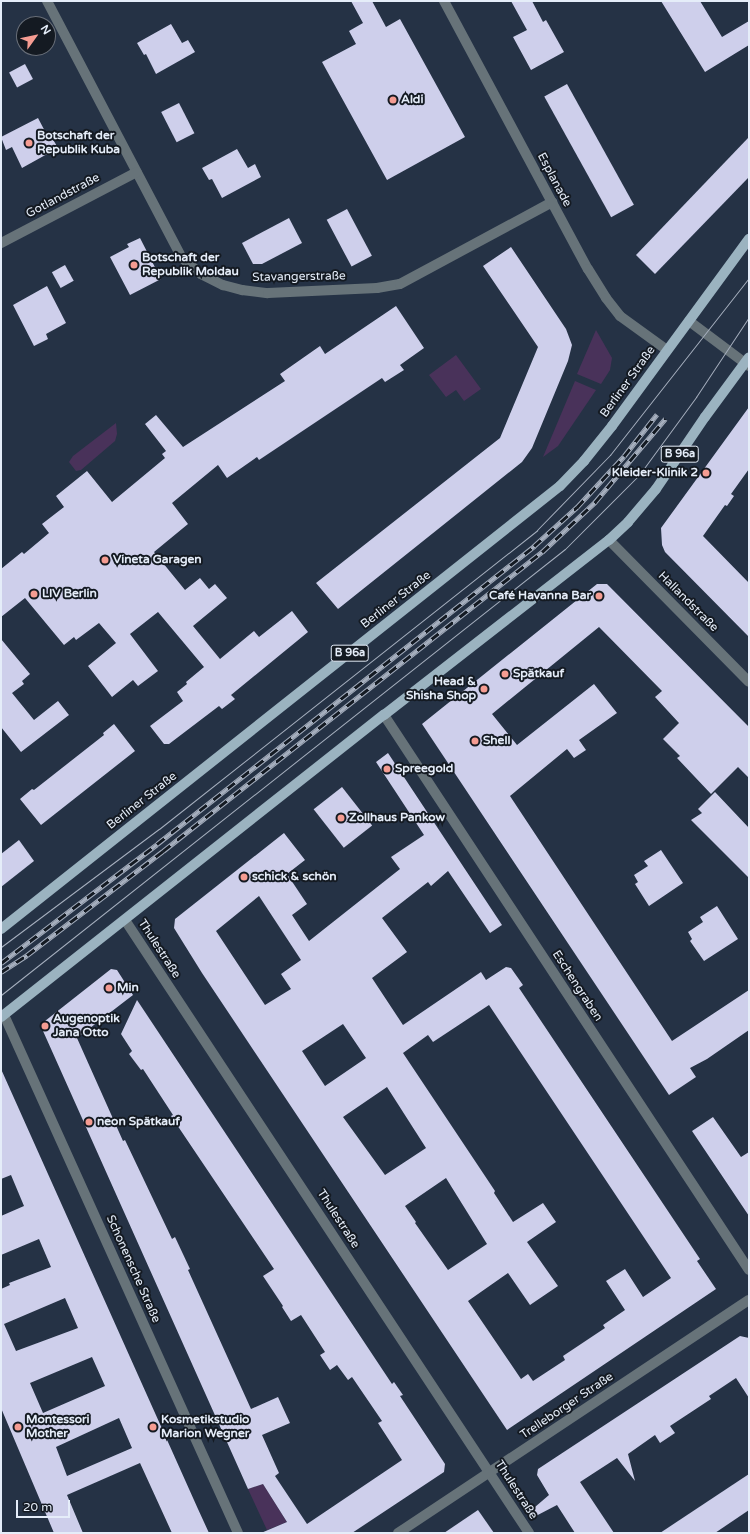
<!DOCTYPE html>
<meta charset="utf-8">
<style>
body{margin:0}
#map{position:relative;width:750px;height:1534px;overflow:hidden;background:#253245;font-family:"Varela Round",sans-serif}
div>[style]{position:absolute}
[style*='--x']{left:calc(var(--x)*1px);top:calc(var(--y)*1px);width:calc(var(--w)*1px);rotate:calc(var(--a)*1deg)}
.green>*{inset:0;background:#49325a}
.building>*{inset:0;background:#cecfeb;transform-origin:0 0}
.minor>*{height:10px;margin:-5px;padding:0 5px;transform-origin:5px;border-radius:5px;background:#677379}
.major>*{height:10px;margin:-5px;padding:0 5px;transform-origin:5px;border-radius:5px;background:#9bb3c0}
.tram>*{height:1px;margin:-0.5px;padding:0 0.5px;transform-origin:0.5px;border-radius:0.5px;background:#a6afbe}
.rail>*{height:4.5px;margin-top:-2.25px;transform-origin:0;background:repeating-linear-gradient(90deg,#141a22 0 9px,#a6afbe 0 18px);box-sizing:border-box;border-block:1px solid #a6afbe}
.dots>*{width:11px;height:11px;translate:-50% -50%;box-sizing:border-box;border:2px solid #141a22;border-radius:50%}
span{translate:-50% -50%;white-space:nowrap;text-align:center;line-height:1.15;-webkit-text-stroke:4px #141a22;paint-order:stroke}
.shield-label span{padding:1px 3px;background:#141a22;border:1px solid;border-radius:3px;-webkit-text-stroke-width:0}
.shield-label{font-size:11px;color:#e5edf9;font-weight:700}
.poi-label{font-size:12px;color:#e5edf9;font-weight:700}
.left{translate:0 -50%;text-align:left}
.right{translate:-100% -50%;text-align:right}
.street-label{font-size:12px;color:#e5edf9}
.frame{position:absolute;inset:0;border:2px solid #e5edf9;pointer-events:none}
.north{position:absolute;left:16px;top:16px;width:40px;height:40px;box-sizing:border-box;background:#141a22;border:1px solid #686e78;border-radius:50%;rotate:57deg;font-size:11px;font-weight:700;line-height:16px;text-align:center;color:#e5edf9}
.north::after{content:'';display:block;margin:auto;width:14px;height:18px;background:#f59c92;clip-path:polygon(50% 0,100% 100%,50% 72%,0 100%)}
.scale{position:absolute;left:16px;top:1500px;width:54px;height:18px;box-sizing:border-box;border:2px solid #e5edf9;border-top:0;padding-left:5px;font-size:12px;line-height:14px;white-space:nowrap;color:#e5edf9;-webkit-text-stroke:3px #141a22;paint-order:stroke}
</style>
<div id="map">
<div class="green">
<i style="clip-path:polygon(596px 330px,612px 358px,610px 370px,601px 384px,577px 374px)"></i>
<i style="clip-path:polygon(456px 355px,481px 389px,464px 401px,456px 390px,446px 397px,429px 375px)"></i>
<i style="clip-path:polygon(575px 381px,596px 390px,558px 446px,543px 457px)"></i>
<i style="clip-path:polygon(116px 423px,117px 434px,115px 441px,81px 470px,76px 471px,69px 462px,73px 456px)"></i>
<i style="clip-path:polygon(263px 1484px,287px 1522px,267px 1530px,248px 1489px)"></i>
</div>
<div class="building">
<i style="clip-path:polygon(351px 1px,372px 1px,386px 27px,400px 19px,465px 137px,387px 180px,322px 62px,356px 44px,349px 31px,363px 23px)"></i>
<i style="clip-path:polygon(511px 1px,532px 1px,543px 22px,546px 20px,564px 52px,531px 70px,513px 37px,527px 30px)"></i>
<i style="clip-path:polygon(661px 1px,700px 1px,722px 37px,749px 21px,749px 45px,705px 72px)"></i>
<i style="clip-path:polygon(171px 24px,182px 43px,188px 40px,195px 52px,156px 74px,146px 54px,144px 55px,137px 43px)"></i>
<i style="left:25px;top:64px;width:17px;height:18px;rotate:62deg"></i>
<i style="left:567px;top:84px;width:138px;height:26px;rotate:61deg"></i>
<i style="left:179px;top:103px;width:34px;height:20px;rotate:63deg"></i>
<i style="clip-path:polygon(38px 118px,48px 137px,51px 136px,58px 148px,22px 168px,12px 147px,6px 150px,1px 137px)"></i>
<i style="clip-path:polygon(749px 137px,749px 177px,655px 274px,636px 255px)"></i>
<i style="clip-path:polygon(237px 149px,248px 168px,255px 164px,261px 177px,222px 198px,212px 179px,209px 180px,202px 168px)"></i>
<i style="left:347px;top:209px;width:53px;height:23px;rotate:62deg"></i>
<i style="clip-path:polygon(289px 218px,302px 243px,262px 264px,253px 264px,242px 243px)"></i>
<i style="clip-path:polygon(140px 238px,161px 279px,130px 295px,110px 257px,129px 247px,127px 244px)"></i>
<i style="clip-path:polygon(511px 247px,566px 329px,572px 345px,568px 361px,532px 448px,522px 462px,338px 609px,316px 583px,500px 438px,538px 347px,483px 266px)"></i>
<i style="left:65px;top:265px;width:18px;height:15px;rotate:61deg"></i>
<i style="clip-path:polygon(47px 286px,66px 323px,46px 334px,48px 339px,34px 346px,13px 305px)"></i>
<i style="clip-path:polygon(396px 306px,424px 348px,400px 365px,404px 370px,385px 382px,382px 378px,259px 460px,257px 457px,227px 478px,218px 465px,172px 503px,188px 524px,154px 552px,185px 590px,200px 578px,209px 589px,215px 584px,227px 598px,193px 626px,220px 659px,254px 631px,259px 637px,292px 611px,308px 632px,231px 695px,235px 699px,222px 709px,219px 706px,169px 744px,164px 744px,150px 726px,183px 701px,177px 692px,187px 684px,186px 682px,204px 667px,158px 612px,130px 634px,158px 671px,138px 686px,133px 680px,112px 697px,88px 666px,116px 643px,99px 623px,76px 640px,74px 637px,64px 645px,25px 598px,1px 617px,1px 569px,22px 552px,24px 554px,49px 533px,42px 524px,64px 507px,56px 496px,87px 471px,112px 502px,165px 458px,162px 454px,166px 451px,145px 424px,156px 415px,183px 447px,285px 381px,280px 374px,320px 346px,325px 354px)"></i>
<i style="clip-path:polygon(749px 407px,749px 469px,731px 494px,734px 496px,727px 506px,725px 505px,703px 536px,749px 583px,749px 637px,665px 552px,662px 545px,661px 528px)"></i>
<i style="clip-path:polygon(597px 584px,607px 584px,749px 727px,749px 778px,738px 767px,711px 794px,677px 758px,680px 756px,663px 739px,679px 723px,655px 697px,662px 691px,599px 627px,492px 714px,517px 745px,594px 684px,617px 713px,579px 740px,586px 750px,574px 758px,567px 749px,510px 796px,672px 1041px,749px 990px,749px 1030px,707px 1059px,690px 1068px,696px 1077px,669px 1095px,422px 724px)"></i>
<i style="clip-path:polygon(1px 639px,30px 674px,22px 681px,24px 684px,12px 693px,34px 720px,58px 701px,69px 715px,21px 752px,1px 727px)"></i>
<i style="clip-path:polygon(114px 724px,135px 751px,41px 825px,20px 799px,32px 789px,34px 790px,104px 735px,103px 733px)"></i>
<i style="clip-path:polygon(evenodd,388px 753px,502px 925px,490px 933px,448px 871px,431px 886px,428px 882px,382px 918px,407px 952px,372px 978px,403px 1025px,481px 972px,486px 980px,506px 967px,511px 968px,523px 985px,519px 988px,700px 1259px,697px 1261px,716px 1289px,507px 1430px,202px 973px,174px 928px,175px 919px,284px 833px,305px 860px,287px 874px,307px 904px,292px 915px,309px 941px,400px 869px,391px 857px,424px 835px,376px 762px,388px 753px,259px 896px,301px 960px,281px 974px,291px 989px,265px 1005px,216px 931px,259px 896px,388px 753px,489px 1005px,671px 1278px,643px 1297px,625px 1269px,606px 1281px,625px 1310px,603px 1325px,605px 1328px,563px 1356px,565px 1360px,533px 1381px,528px 1374px,521px 1379px,468px 1301px,508px 1273px,530px 1305px,558px 1286px,527px 1242px,556px 1222px,543px 1203px,513px 1222px,494px 1193px,495px 1191px,403px 1053px,428px 1035px,433px 1042px,489px 1005px,388px 753px,343px 1024px,366px 1058px,325px 1086px,302px 1051px,343px 1024px,388px 753px,387px 1087px,426px 1148px,385px 1175px,343px 1117px,387px 1087px,388px 753px,446px 1178px,487px 1244px,448px 1270px,415px 1223px,416px 1222px,405px 1206px,446px 1178px)"></i>
<i style="left:342px;top:787px;width:49px;height:36px;rotate:52deg"></i>
<i style="clip-path:polygon(715px 792px,749px 828px,749px 878px,691px 820px,702px 813px,698px 809px)"></i>
<i style="clip-path:polygon(19px 840px,34px 861px,1px 887px,1px 854px)"></i>
<i style="clip-path:polygon(661px 850px,683px 883px,649px 906px,635px 884px,638px 882px,634px 875px,648px 866px,644px 861px)"></i>
<i style="clip-path:polygon(717px 906px,738px 939px,704px 961px,690px 941px,692px 939px,688px 932px,703px 922px,700px 917px)"></i>
<i style="clip-path:polygon(111px 969px,117px 970px,133px 995px,77px 1038px,123px 1141px,125px 1140px,172px 1239px,175px 1237px,190px 1269px,188px 1270px,251px 1409px,278px 1397px,290px 1423px,262px 1435px,279px 1473px,275px 1476px,307px 1524px,402px 1460px,378px 1423px,382px 1421px,352px 1377px,348px 1380px,337px 1365px,330px 1370px,320px 1355px,325px 1352px,301px 1315px,291px 1321px,282px 1307px,283px 1306px,263px 1276px,274px 1269px,171px 1116px,173px 1115px,143px 1069px,141px 1070px,129px 1054px,132px 1051px,121px 1034px,137px 1000px,392px 1384px,394px 1382px,403px 1395px,400px 1396px,445px 1464px,444px 1472px,352px 1533px,261px 1533px,287px 1522px,263px 1484px,248px 1489px,43px 1031px,45px 1021px)"></i>
<i style="clip-path:polygon(evenodd,1px 1069px,198px 1509px,209px 1533px,172px 1533px,140px 1463px,67px 1495px,83px 1533px,54px 1533px,1px 1408px,1px 1289px,10px 1285px,9px 1283px,51px 1267px,39px 1239px,1px 1255px,1px 1216px,24px 1206px,11px 1175px,1px 1179px,1px 1069px,65px 1298px,78px 1328px,16px 1351px,4px 1324px,65px 1298px,1px 1069px,92px 1357px,105px 1386px,43px 1413px,30px 1383px,92px 1357px,1px 1069px,119px 1418px,132px 1448px,67px 1476px,56px 1447px,119px 1418px)"></i>
<i style="clip-path:polygon(713px 1117px,741px 1157px,749px 1152px,749px 1216px,692px 1131px)"></i>
<i style="clip-path:polygon(740px 1336px,749px 1338px,749px 1398px,736px 1378px,709px 1396px,711px 1399px,670px 1426px,675px 1433px,660px 1443px,655px 1435px,628px 1454px,635px 1481px,617px 1458px,580px 1482px,614px 1533px,575px 1533px,557px 1505px,532px 1518px,528px 1513px,549px 1495px,537px 1475px,538px 1469px)"></i>
<i style="clip-path:polygon(749px 1474px,749px 1510px,715px 1533px,660px 1533px)"></i>
<i style="clip-path:polygon(478px 1510px,494px 1533px,444px 1533px)"></i>
</div>
<div class="minor">
<i style="--x:47;--y:1;--w:290;--a:62.3"></i>
<i style="--x:182;--y:258;--w:25;--a:40"></i>
<i style="--x:201;--y:274;--w:25;--a:27"></i>
<i style="--x:223;--y:285;--w:20;--a:15"></i>
<i style="--x:242;--y:290;--w:26;--a:7"></i>
<i style="--x:268;--y:293;--w:109;--a:-2.6"></i>
<i style="--x:377;--y:288;--w:23;--a:-10"></i>
<i style="--x:400;--y:284;--w:173;--a:-28.3"></i>
<i style="--x:444;--y:1;--w:304;--a:61.8"></i>
<i style="--x:588;--y:269;--w:34;--a:58"></i>
<i style="--x:606;--y:298;--w:23;--a:52"></i>
<i style="--x:620;--y:316;--w:58;--a:35.9"></i>
<i style="--x:1;--y:243;--w:153;--a:-27.6"></i>
<i style="--x:689;--y:321;--w:75;--a:36.9"></i>
<i style="--x:609;--y:540;--w:199;--a:45.4"></i>
<i style="--x:384;--y:715;--w:664;--a:56.67"></i>
<i style="--x:125;--y:920;--w:734;--a:56.61"></i>
<i style="--x:4;--y:1015;--w:568;--a:65.69"></i>
<i style="--x:398;--y:1533;--w:421;--a:-33.6"></i>
</div>
<div class="major">
<i style="--x:1;--y:929;--w:713;--a:-38.4"></i>
<i style="--x:560;--y:486;--w:35;--a:-46"></i>
<i style="--x:584;--y:461;--w:45;--a:-51.3"></i>
<i style="--x:612;--y:426;--w:232;--a:-53.8"></i>
<i style="--x:1;--y:1017;--w:488;--a:-38.3"></i>
<i style="--x:384;--y:715;--w:285;--a:-37.9"></i>
<i style="--x:609;--y:540;--w:26;--a:-43"></i>
<i style="--x:628;--y:522;--w:43;--a:-49.7"></i>
<i style="--x:656;--y:489;--w:87;--a:-55.8"></i>
<i style="--x:705;--y:417;--w:74;--a:-53.7"></i>
</div>
<div class="tram">
<i style="--x:1;--y:947;--w:197;--a:-36.8"></i>
<i style="--x:159;--y:829;--w:482;--a:-38.3"></i>
<i style="--x:537;--y:530;--w:105;--a:-45.8"></i>
<i style="--x:610;--y:455;--w:225;--a:-51.9"></i>
<i style="--x:1;--y:995;--w:719;--a:-38.34"></i>
<i style="--x:565;--y:549;--w:105;--a:-45"></i>
<i style="--x:639;--y:475;--w:97;--a:-53.8"></i>
<i style="--x:696;--y:397;--w:96;--a:-56.5"></i>
</div>
<div class="rail">
<i style="--x:1;--y:963;--w:196;--a:-37.3"></i>
<i style="--x:157;--y:844;--w:481;--a:-38.3"></i>
<i style="--x:534;--y:546;--w:58;--a:-42.2"></i>
<i style="--x:577;--y:507;--w:69;--a:-47.3"></i>
<i style="--x:624;--y:456;--w:53;--a:-51.8"></i>
<i style="--x:1;--y:972;--w:31;--a:-33"></i>
<i style="--x:27;--y:955;--w:171;--a:-37.4"></i>
<i style="--x:163;--y:851;--w:483;--a:-38.3"></i>
<i style="--x:542;--y:552;--w:73;--a:-43.3"></i>
<i style="--x:595;--y:502;--w:109;--a:-49.9"></i>
</div>
<div class="dots">
<i style="left:393px;top:100px;background:#f59c92"></i>
<i style="left:29px;top:143px;background:#f59c92"></i>
<i style="left:134px;top:265px;background:#f59c92"></i>
<i style="left:706px;top:473px;background:#f59c92"></i>
<i style="left:105px;top:560px;background:#f59c92"></i>
<i style="left:34px;top:594px;background:#f59c92"></i>
<i style="left:599px;top:596px;background:#f59c92"></i>
<i style="left:505px;top:674px;background:#f59c92"></i>
<i style="left:484px;top:689px;background:#f59c92"></i>
<i style="left:475px;top:741px;background:#f59c92"></i>
<i style="left:387px;top:769px;background:#f59c92"></i>
<i style="left:341px;top:818px;background:#f59c92"></i>
<i style="left:244px;top:877px;background:#f59c92"></i>
<i style="left:109px;top:988px;background:#f59c92"></i>
<i style="left:45px;top:1026px;background:#f59c92"></i>
<i style="left:89px;top:1122px;background:#f59c92"></i>
<i style="left:18px;top:1427px;background:#f59c92"></i>
<i style="left:153px;top:1427px;background:#f59c92"></i>
</div>
<div class="shield-label">
<span style="left:680px;top:454px">B 96a</span>
<span style="left:350px;top:653px">B 96a</span>
</div>
<div class="poi-label">
<span class="left" style="left:401px;top:100px">Aldi</span>
<span class="left" style="left:37px;top:143px">Botschaft der<br>Republik Kuba</span>
<span class="left" style="left:142px;top:265px">Botschaft der<br>Republik Moldau</span>
<span class="right" style="left:698px;top:473px">Kleider-Klinik 2</span>
<span class="left" style="left:113px;top:560px">Vineta Garagen</span>
<span class="left" style="left:42px;top:594px">LIV Berlin</span>
<span class="right" style="left:591px;top:596px">Café Havanna Bar</span>
<span class="left" style="left:513px;top:674px">Spätkauf</span>
<span class="right" style="left:476px;top:689px">Head &amp;<br>Shisha Shop</span>
<span class="left" style="left:483px;top:741px">Shell</span>
<span class="left" style="left:395px;top:769px">Spreegold</span>
<span class="left" style="left:349px;top:818px">Zollhaus Pankow</span>
<span class="left" style="left:252px;top:877px">schick &amp; schön</span>
<span class="left" style="left:117px;top:988px">Min</span>
<span class="left" style="left:53px;top:1026px">Augenoptik<br>Jana Otto</span>
<span class="left" style="left:97px;top:1122px">neon Spätkauf</span>
<span class="left" style="left:26px;top:1427px">Montessori<br>Mother</span>
<span class="left" style="left:161px;top:1427px">Kosmetikstudio<br>Marion Wegner</span>
</div>
<div class="street-label">
<span style="left:554px;top:180px;rotate:62deg">Esplanade</span>
<span style="left:63px;top:196px;rotate:-28deg">Gotlandstraße</span>
<span style="left:299px;top:277px;rotate:-1deg">Stavangerstraße</span>
<span style="left:628px;top:382px;rotate:-54deg">Berliner Straße</span>
<span style="left:396px;top:600px;rotate:-38deg">Berliner Straße</span>
<span style="left:688px;top:602px;rotate:45deg">Hallandstraße</span>
<span style="left:142px;top:801px;rotate:-38deg">Berliner Straße</span>
<span style="left:159px;top:949px;rotate:57deg">Thulestraße</span>
<span style="left:577px;top:986px;rotate:57deg">Eschengraben</span>
<span style="left:338px;top:1219px;rotate:57deg">Thulestraße</span>
<span style="left:133px;top:1269px;rotate:66deg">Schonensche Straße</span>
<span style="left:567px;top:1406px;rotate:-34deg">Trelleborger Straße</span>
<span style="left:516px;top:1490px;rotate:57deg">Thulestraße</span>
</div>
<div class="frame"></div>
<div class="north">N</div>
<div class="scale">20 m</div>
</div>
